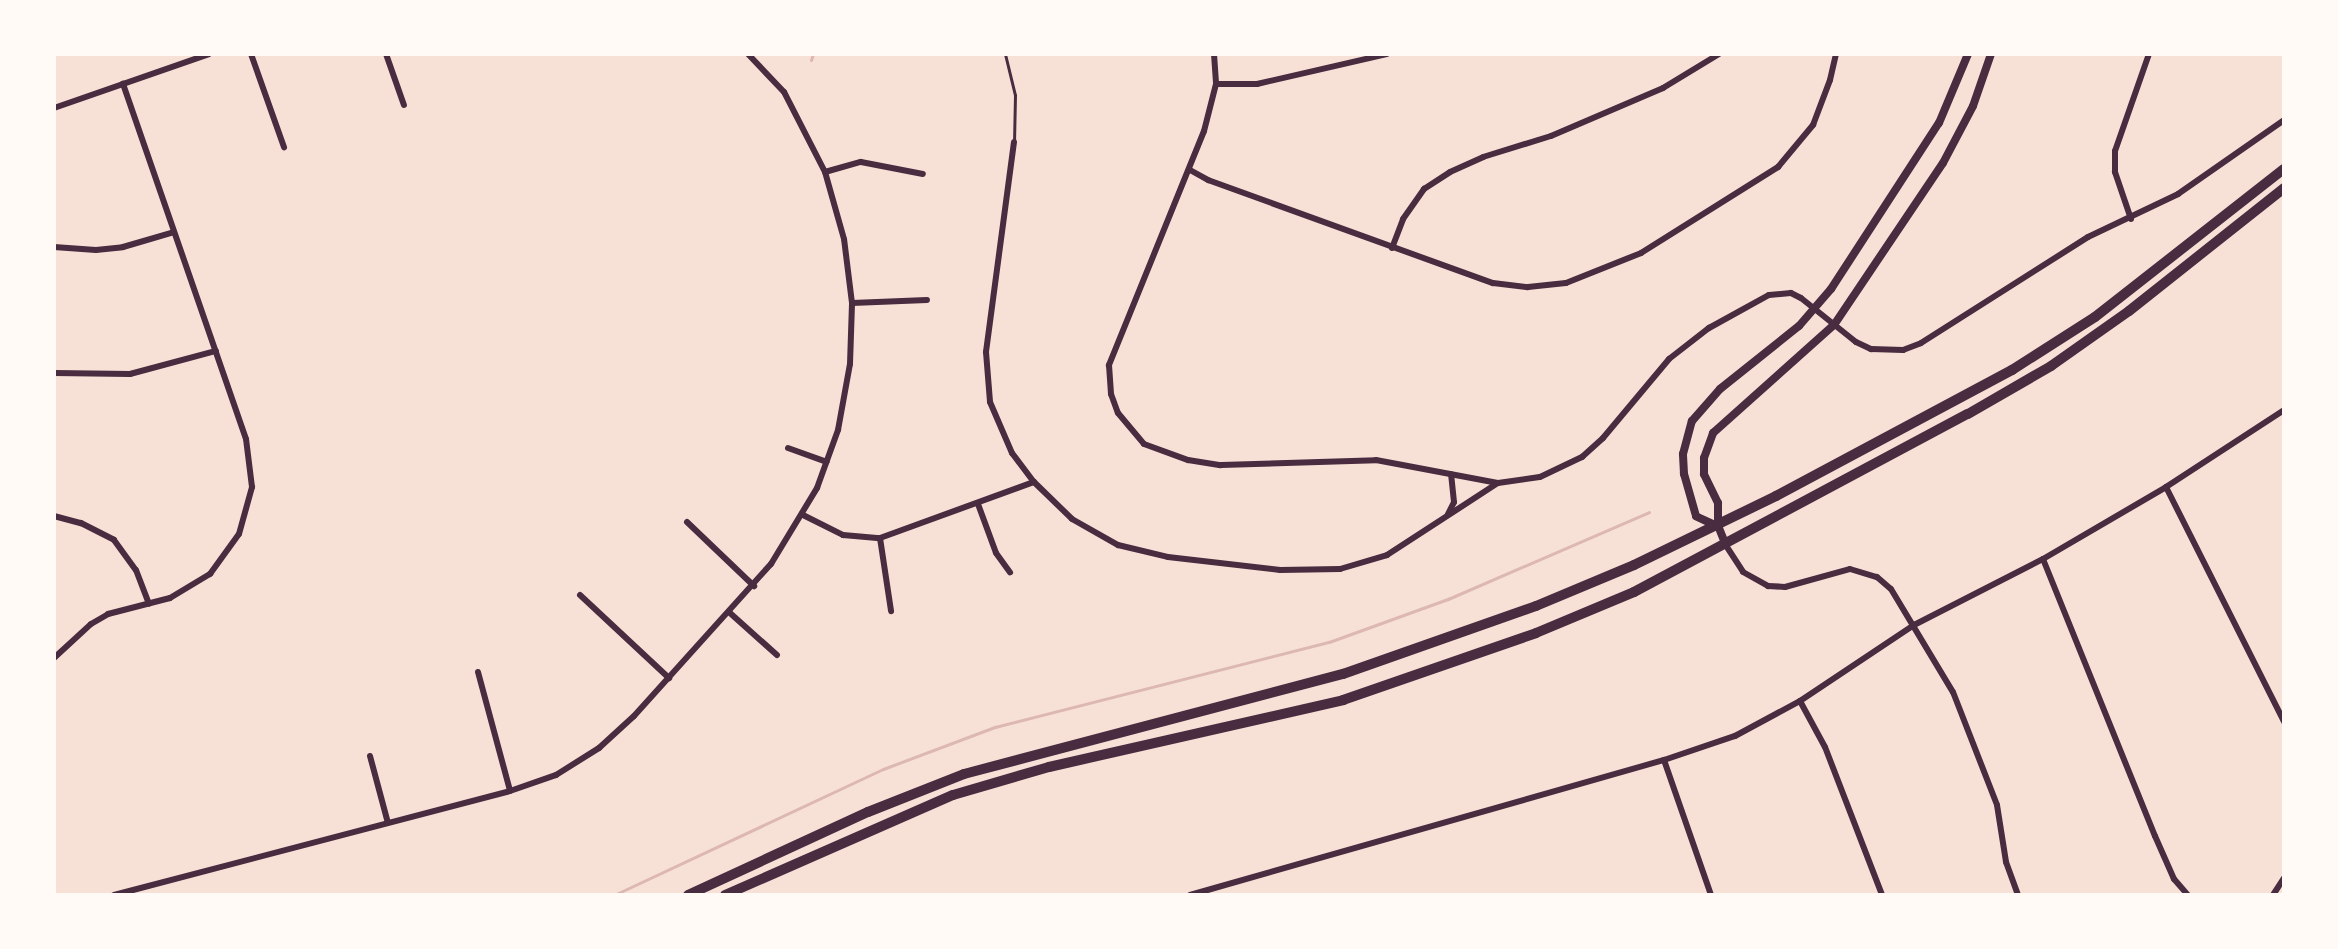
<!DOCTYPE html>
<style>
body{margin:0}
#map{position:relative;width:2338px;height:949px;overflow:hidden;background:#f7e1d7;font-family:Figtree,sans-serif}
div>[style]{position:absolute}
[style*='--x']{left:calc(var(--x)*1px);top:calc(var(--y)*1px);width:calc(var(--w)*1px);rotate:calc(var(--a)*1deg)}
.stream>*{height:3px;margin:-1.5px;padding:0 1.5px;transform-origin:1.5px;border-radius:1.5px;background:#dcb8b0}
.service>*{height:3px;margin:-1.5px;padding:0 1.5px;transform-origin:1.5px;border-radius:1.5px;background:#4a2c40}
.minor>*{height:6px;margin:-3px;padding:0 3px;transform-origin:3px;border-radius:3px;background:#4a2c40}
.tertiary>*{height:8px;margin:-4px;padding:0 4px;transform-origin:4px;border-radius:4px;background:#4a2c40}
.primary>*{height:10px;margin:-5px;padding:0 5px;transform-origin:5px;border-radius:5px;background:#4a2c40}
span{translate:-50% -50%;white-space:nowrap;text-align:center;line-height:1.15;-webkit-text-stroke:8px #fffaf5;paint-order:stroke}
.frame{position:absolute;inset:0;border:56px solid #fffaf5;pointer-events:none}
</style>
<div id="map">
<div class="stream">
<i style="--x:811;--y:60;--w:6;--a:-72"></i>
<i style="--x:614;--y:895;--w:297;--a:-25.1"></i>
<i style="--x:883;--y:769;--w:120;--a:-20.6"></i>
<i style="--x:995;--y:727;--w:345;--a:-14.3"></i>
<i style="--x:1329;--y:642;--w:127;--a:-19.9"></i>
<i style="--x:1448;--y:599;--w:219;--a:-23.4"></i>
</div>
<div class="service">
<i style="--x:1005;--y:54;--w:42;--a:76.3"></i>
<i style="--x:1015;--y:95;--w:47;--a:91.2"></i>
</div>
<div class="minor">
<i style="--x:251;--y:54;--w:99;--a:70.5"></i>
<i style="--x:386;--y:54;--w:54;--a:70.6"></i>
<i style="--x:1214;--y:54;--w:30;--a:86"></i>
<i style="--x:1216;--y:84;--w:49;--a:104.3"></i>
<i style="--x:1204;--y:131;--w:253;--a:112.1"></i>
<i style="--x:1109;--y:365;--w:29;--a:86"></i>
<i style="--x:1111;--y:394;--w:20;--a:70"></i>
<i style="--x:1118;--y:413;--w:40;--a:50"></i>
<i style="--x:1144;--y:444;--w:47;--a:20"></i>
<i style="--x:1188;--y:460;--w:33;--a:9"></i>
<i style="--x:1221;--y:465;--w:155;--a:-1.8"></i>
<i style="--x:1376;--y:460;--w:124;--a:10.7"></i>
<i style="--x:1498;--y:483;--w:42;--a:-8.1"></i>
<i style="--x:1540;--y:477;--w:47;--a:-25.5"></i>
<i style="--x:1582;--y:457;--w:28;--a:-42"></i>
<i style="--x:1603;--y:438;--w:103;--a:-50.1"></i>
<i style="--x:1669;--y:359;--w:51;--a:-37.8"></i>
<i style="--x:1709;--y:328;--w:68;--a:-28.8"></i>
<i style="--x:1769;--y:295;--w:22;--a:-5"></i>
<i style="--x:1791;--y:293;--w:11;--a:27"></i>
<i style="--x:1801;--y:298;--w:70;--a:38.7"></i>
<i style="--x:1856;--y:342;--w:17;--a:25"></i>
<i style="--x:1871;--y:349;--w:32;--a:2"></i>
<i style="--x:1903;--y:350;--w:19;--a:-21"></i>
<i style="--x:1921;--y:343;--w:198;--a:-32.4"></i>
<i style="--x:2088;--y:237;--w:100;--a:-25.5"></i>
<i style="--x:2178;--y:194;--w:129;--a:-34.9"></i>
<i style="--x:1216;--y:84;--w:41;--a:0"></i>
<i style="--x:1257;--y:84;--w:133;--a:-13"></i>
<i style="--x:54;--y:108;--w:164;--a:-19.2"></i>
<i style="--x:1014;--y:142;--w:212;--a:97.6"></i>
<i style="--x:986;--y:352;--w:50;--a:85.4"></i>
<i style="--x:990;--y:402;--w:56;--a:66.7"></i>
<i style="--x:1012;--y:453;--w:36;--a:53"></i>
<i style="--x:1034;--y:482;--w:53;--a:44.2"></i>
<i style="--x:1072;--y:519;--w:53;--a:29.5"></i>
<i style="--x:1118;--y:545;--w:51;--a:13.5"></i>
<i style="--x:1168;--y:557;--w:113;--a:6.6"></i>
<i style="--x:1280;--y:570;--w:60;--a:-1"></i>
<i style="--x:1340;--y:569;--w:49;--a:-16.6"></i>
<i style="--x:1387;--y:555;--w:132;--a:-33"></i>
<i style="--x:1190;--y:170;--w:21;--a:29"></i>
<i style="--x:1208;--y:180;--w:303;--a:19.9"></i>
<i style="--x:1493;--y:283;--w:35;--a:7"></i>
<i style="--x:1528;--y:287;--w:38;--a:-6"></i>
<i style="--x:1566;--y:283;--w:81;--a:-21.8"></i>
<i style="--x:1641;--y:253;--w:162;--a:-32.1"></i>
<i style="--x:1778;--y:167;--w:55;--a:-50.2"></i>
<i style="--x:1813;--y:125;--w:48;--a:-69.3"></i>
<i style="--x:1830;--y:80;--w:27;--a:-77"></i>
<i style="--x:825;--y:172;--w:37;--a:-16"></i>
<i style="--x:861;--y:162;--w:63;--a:11"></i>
<i style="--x:2131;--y:219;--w:50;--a:-108.8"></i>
<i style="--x:2115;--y:172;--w:21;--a:-90"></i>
<i style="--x:2115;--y:151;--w:103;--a:-70.7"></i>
<i style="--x:54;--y:247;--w:42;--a:4.1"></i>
<i style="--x:96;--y:250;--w:27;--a:-6"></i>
<i style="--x:123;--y:247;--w:53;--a:-16.4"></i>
<i style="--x:1392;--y:248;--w:31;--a:-69"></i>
<i style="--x:1403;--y:219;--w:37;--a:-55"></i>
<i style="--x:1424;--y:189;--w:31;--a:-33"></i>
<i style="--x:1450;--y:172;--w:36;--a:-24"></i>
<i style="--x:1483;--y:157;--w:71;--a:-17.2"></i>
<i style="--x:1551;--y:136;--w:122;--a:-23.2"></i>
<i style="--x:1663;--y:88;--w:66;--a:-31.3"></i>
<i style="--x:852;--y:303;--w:75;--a:-2.3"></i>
<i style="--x:54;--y:373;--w:76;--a:0.8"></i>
<i style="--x:130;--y:374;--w:89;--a:-15"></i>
<i style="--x:788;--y:448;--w:41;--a:19.7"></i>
<i style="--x:2166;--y:487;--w:263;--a:63.3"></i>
<i style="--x:978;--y:504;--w:52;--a:69.8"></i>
<i style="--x:996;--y:553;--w:24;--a:54"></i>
<i style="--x:1448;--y:514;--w:13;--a:-63"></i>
<i style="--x:1454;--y:502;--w:28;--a:-96"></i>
<i style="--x:803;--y:515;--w:45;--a:26.6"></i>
<i style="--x:843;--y:535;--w:37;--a:5"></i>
<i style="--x:880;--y:538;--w:164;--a:-20"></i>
<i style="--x:54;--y:516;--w:28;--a:15"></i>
<i style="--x:81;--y:523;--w:37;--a:27"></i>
<i style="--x:114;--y:540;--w:37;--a:54"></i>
<i style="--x:136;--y:570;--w:36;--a:69"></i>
<i style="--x:687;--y:522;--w:93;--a:43.7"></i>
<i style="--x:880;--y:538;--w:74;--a:81.4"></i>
<i style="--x:1725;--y:544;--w:33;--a:57"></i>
<i style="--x:1743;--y:572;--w:29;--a:29"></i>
<i style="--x:1768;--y:586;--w:17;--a:3"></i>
<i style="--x:1785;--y:587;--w:67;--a:-15.5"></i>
<i style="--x:1850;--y:569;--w:28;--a:17"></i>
<i style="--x:1877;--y:577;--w:18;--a:41"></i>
<i style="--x:1891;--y:589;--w:120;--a:59"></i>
<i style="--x:1953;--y:692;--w:121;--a:68.7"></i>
<i style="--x:1997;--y:805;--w:58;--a:81"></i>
<i style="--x:2006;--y:862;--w:35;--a:70"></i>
<i style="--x:2043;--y:559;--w:299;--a:68"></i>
<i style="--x:2155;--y:836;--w:47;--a:66.2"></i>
<i style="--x:2174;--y:879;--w:21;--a:49"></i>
<i style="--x:580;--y:595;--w:122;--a:43"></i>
<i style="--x:730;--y:613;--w:63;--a:41.8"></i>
<i style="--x:54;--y:658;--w:50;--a:-42.6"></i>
<i style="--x:91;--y:624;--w:20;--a:-30"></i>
<i style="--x:108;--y:614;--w:64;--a:-14.5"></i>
<i style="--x:170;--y:598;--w:47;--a:-31"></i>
<i style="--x:210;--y:574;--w:49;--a:-54.1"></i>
<i style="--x:239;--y:534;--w:49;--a:-74.5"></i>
<i style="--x:252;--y:487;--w:48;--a:-97.1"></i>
<i style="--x:246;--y:439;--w:376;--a:-109.1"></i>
<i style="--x:478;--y:672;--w:123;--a:74.9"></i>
<i style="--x:1800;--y:701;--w:52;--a:61.5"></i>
<i style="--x:1825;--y:747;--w:159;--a:68.9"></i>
<i style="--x:370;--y:756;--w:69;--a:75"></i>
<i style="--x:1664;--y:760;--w:143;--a:70.8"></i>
<i style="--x:114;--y:895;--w:409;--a:-14.7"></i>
<i style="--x:510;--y:791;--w:49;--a:-19.2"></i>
<i style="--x:556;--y:775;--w:51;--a:-32.1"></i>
<i style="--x:599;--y:748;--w:47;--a:-42.4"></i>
<i style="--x:634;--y:716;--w:205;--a:-48"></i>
<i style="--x:771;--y:564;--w:89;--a:-58.8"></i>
<i style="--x:817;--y:488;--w:62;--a:-70.1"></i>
<i style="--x:838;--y:430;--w:67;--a:-79.7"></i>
<i style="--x:850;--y:364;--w:61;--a:-88.1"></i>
<i style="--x:852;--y:303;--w:64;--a:-97.1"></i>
<i style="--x:844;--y:239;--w:70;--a:-105.8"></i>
<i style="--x:825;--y:172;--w:90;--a:-117.1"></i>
<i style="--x:784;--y:92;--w:52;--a:-133.5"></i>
<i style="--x:1190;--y:895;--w:493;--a:-15.9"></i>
<i style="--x:1664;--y:760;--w:75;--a:-18.7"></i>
<i style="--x:1735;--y:736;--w:74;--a:-28.3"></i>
<i style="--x:1800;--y:701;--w:137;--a:-33.7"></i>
<i style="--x:1914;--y:625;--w:145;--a:-27.1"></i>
<i style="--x:2043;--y:559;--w:143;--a:-30.3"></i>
<i style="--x:2166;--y:487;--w:141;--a:-33.1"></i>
<i style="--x:2273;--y:895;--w:20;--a:-57"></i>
</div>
<div class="tertiary">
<i style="--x:1717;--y:526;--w:23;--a:-155"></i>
<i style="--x:1696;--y:516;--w:44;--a:-105.9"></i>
<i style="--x:1684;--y:474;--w:20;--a:-93"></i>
<i style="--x:1683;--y:454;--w:34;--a:-75"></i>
<i style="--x:1692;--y:421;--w:43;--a:-48.8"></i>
<i style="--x:1720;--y:389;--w:101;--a:-38.6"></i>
<i style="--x:1799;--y:326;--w:49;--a:-49.1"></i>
<i style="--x:1831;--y:289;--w:198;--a:-57"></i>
<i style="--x:1939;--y:123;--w:75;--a:-67.2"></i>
<i style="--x:1725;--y:543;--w:18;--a:-112"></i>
<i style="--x:1718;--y:526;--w:23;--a:-90"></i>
<i style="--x:1718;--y:503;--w:32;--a:-116"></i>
<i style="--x:1704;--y:474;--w:16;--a:-90"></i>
<i style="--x:1704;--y:458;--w:27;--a:-70"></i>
<i style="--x:1713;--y:433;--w:162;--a:-41.8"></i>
<i style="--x:1834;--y:325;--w:195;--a:-56.1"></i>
<i style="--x:1943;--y:163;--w:64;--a:-62.2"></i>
<i style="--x:1973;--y:106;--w:55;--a:-70.9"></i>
</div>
<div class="primary">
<i style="--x:688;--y:895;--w:198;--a:-24.8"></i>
<i style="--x:868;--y:812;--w:103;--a:-21.6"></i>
<i style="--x:964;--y:774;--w:392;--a:-14.8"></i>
<i style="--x:1343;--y:674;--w:205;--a:-19.4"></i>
<i style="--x:1536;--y:606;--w:106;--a:-22.7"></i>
<i style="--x:1634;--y:565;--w:158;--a:-25.9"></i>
<i style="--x:1776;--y:496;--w:268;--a:-28.1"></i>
<i style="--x:2012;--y:370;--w:98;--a:-32.6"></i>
<i style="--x:2095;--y:317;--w:240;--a:-38.1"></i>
<i style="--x:725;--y:895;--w:249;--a:-23.7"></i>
<i style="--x:953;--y:795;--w:100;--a:-16.3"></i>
<i style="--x:1049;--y:767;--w:302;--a:-12.8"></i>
<i style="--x:1343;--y:700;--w:204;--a:-19.1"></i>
<i style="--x:1536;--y:633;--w:106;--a:-22.7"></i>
<i style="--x:1634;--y:592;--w:378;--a:-28.1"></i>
<i style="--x:1968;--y:414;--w:96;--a:-30"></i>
<i style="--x:2051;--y:366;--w:95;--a:-35.2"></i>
<i style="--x:2129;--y:311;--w:198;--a:-38.4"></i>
</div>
<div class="frame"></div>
</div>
